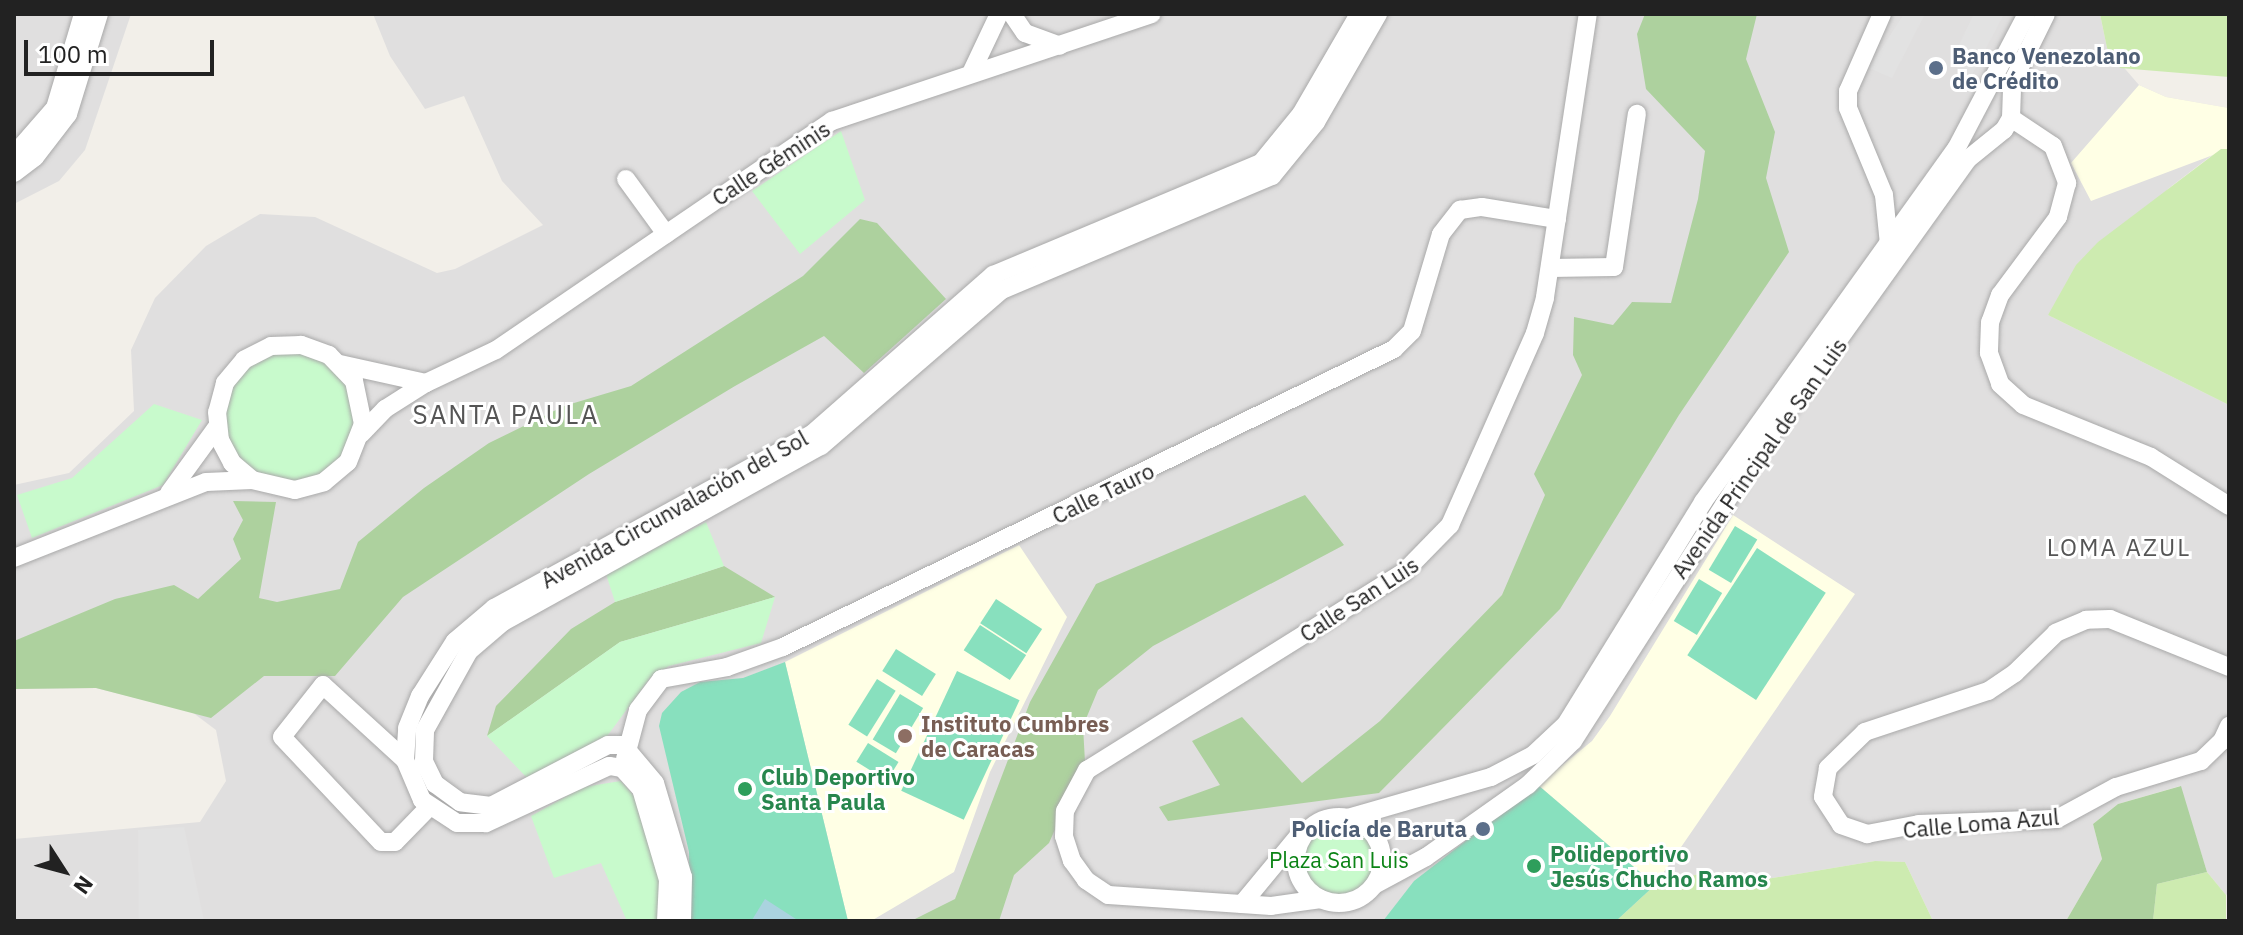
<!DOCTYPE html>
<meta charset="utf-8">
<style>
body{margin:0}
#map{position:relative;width:2243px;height:935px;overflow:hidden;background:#f2efe9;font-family:"IBM Plex Sans",sans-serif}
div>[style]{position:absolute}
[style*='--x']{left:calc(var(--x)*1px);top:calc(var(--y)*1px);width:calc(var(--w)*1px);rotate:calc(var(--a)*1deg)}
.residential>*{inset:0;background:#e0dfdf}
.education>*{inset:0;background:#ffffe5}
.grass>*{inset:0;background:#cdebb0}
.forest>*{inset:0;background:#add19e}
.park>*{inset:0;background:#c8facc}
.round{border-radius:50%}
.pitch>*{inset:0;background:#88e0be;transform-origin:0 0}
.parking>*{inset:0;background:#e2e2e2}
.water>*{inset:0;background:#aad3df}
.roads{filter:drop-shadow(0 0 2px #a9a9a9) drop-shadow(0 0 2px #a9a9a9)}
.minor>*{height:18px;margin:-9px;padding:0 9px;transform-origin:9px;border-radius:9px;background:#fff}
.minor>.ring{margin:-9px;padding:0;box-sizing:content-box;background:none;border:18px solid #fff;border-radius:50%}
.dots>*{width:22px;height:22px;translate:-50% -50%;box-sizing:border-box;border:4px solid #fff;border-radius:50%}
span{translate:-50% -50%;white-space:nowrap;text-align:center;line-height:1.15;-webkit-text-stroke:6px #fff;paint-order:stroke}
.service-label{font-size:22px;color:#4e5e75;font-weight:700}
.left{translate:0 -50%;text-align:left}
.right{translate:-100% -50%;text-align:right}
.street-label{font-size:22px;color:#222}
.education-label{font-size:22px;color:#785e54;font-weight:700}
.leisure-label{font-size:22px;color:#27864d;font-weight:700}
.park-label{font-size:22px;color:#0c8416}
.neighbourhood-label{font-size:24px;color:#555;letter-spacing:2px}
.quarter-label{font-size:26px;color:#555;letter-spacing:2px}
.frame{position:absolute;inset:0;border:16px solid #222;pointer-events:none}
.north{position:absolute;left:24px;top:831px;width:80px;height:80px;-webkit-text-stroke:6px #fff;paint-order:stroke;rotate:126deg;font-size:22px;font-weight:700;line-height:32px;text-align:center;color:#222}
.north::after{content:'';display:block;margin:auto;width:28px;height:36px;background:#222;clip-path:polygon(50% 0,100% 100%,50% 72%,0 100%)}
.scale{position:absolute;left:24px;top:40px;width:190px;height:36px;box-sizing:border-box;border:4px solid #222;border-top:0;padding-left:10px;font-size:24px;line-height:28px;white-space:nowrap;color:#222;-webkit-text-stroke:6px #fff;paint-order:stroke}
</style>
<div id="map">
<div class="residential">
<i style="clip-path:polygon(14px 14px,131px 14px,85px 150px,59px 181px,14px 204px)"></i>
<i style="clip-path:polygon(373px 14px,2100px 14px,2107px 48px,2139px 85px,2166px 97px,2229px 108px,2229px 149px,2220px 149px,2169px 188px,2048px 315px,2229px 405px,2229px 892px,2226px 895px,2207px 872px,2180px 786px,2118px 804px,2093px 824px,2102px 859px,2066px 921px,1933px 921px,1905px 862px,1875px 861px,1731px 885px,1699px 874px,1655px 885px,1616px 921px,14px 921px,14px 839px,200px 822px,226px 781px,216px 730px,192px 712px,96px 688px,14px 689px,14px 485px,69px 473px,134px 411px,131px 350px,155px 298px,206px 246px,260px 214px,315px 217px,437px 273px,455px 269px,543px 225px,502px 181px,464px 96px,425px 109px,390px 56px)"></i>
</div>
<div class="education">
<i style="clip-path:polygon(2139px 85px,2166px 97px,2229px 108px,2229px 149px,2091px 201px,2071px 163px)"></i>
<i style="clip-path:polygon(1733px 515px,1855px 594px,1655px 885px,1538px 785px,1592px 741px,1610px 716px)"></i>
<i style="clip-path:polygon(1019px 545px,1067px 617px,990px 772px,954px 872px,871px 921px,848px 921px,785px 662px)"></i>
</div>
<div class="grass">
<i style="clip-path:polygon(2100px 14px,2229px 14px,2229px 77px,2120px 68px,2107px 48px)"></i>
<i style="clip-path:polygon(2221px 149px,2229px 149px,2229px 405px,2048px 315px,2076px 265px,2098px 242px)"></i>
<i style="clip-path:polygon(1875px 861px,1905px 862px,1933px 921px,1616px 921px,1655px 885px,1699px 874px,1731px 885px)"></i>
<i style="clip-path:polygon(2207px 872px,2226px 895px,2226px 921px,2153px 921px,2157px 884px)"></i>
</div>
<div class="forest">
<i style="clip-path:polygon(1645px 14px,1757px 14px,1746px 59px,1775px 132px,1766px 178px,1789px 252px,1679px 415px,1560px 609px,1379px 793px,1168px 821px,1159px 807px,1220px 785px,1192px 741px,1242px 717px,1302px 783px,1380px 721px,1502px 595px,1545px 495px,1534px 474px,1582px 375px,1573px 355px,1574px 317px,1613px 325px,1632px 302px,1671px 303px,1698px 199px,1705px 151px,1646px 89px,1637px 34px)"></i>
<i style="clip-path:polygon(860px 219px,877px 223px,946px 299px,864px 373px,824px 336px,735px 386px,589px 474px,403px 597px,335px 676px,264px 676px,211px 718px,96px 688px,14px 689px,14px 641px,115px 599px,174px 585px,198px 599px,241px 559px,233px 539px,243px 520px,233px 501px,276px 502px,259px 598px,277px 602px,340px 589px,358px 542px,424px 488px,489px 443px,564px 406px,631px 386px,803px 276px)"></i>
<i style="clip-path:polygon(1305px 495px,1344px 545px,1153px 646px,1098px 690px,1083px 726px,1085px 762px,1049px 843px,1014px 875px,999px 921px,911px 921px,955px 899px,1030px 702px,1096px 584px)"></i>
<i style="clip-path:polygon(724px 566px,775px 597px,620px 642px,487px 736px,496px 706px,571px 629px,615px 602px)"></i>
<i style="clip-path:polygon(2181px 786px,2207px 872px,2157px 884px,2153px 921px,2066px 921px,2102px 859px,2093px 824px,2118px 804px)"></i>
</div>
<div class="park">
<i style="clip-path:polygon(841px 131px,865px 200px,800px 254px,752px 191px)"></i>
<i class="round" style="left:225px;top:351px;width:130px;height:130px"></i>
<i style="clip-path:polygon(154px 404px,202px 420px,163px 485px,32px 538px,17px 495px,72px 478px)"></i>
<i style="clip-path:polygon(706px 522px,724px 566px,615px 602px,606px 574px)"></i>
<i style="clip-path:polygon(775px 597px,761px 643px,669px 666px,650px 678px,605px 739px,530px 781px,487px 736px,620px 642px)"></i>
<i style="clip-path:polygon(621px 781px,634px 796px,668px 902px,660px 921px,627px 921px,601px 863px,554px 878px,531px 816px,583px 787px)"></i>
<i class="round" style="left:1296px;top:817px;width:86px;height:86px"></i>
</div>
<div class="pitch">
<i style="left:1735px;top:526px;width:26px;height:51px;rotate:31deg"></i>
<i style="left:1757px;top:548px;width:82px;height:128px;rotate:33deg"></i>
<i style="left:1699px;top:579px;width:27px;height:49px;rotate:31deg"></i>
<i style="left:996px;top:599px;width:55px;height:29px;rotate:33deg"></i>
<i style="left:980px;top:625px;width:55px;height:30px;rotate:33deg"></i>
<i style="left:896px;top:649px;width:47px;height:26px;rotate:32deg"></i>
<i style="clip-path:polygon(785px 662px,848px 921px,690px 921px,689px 852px,659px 726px,662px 713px,681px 692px,700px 682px,743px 678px)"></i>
<i style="left:957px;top:671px;width:69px;height:132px;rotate:25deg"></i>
<i style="left:877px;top:679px;width:22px;height:54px;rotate:32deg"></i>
<i style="left:900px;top:694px;width:27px;height:53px;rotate:31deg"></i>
<i style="left:868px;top:743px;width:36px;height:22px;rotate:32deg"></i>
<i style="clip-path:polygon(1538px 785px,1655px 885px,1616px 921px,1383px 921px,1414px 881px)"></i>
</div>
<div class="parking">
<i style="clip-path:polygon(1904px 14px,1925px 14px,1892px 78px,1869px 68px)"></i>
<i style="clip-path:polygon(1974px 14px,2004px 14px,1965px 88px,1953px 57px)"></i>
<i style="clip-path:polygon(184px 827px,204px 921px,139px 921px,138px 830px)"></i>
</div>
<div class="water">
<i style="clip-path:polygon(765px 899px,799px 921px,752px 920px)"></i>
</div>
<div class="roads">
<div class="minor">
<i style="--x:1012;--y:14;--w:23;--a:56"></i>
<i style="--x:1025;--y:33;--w:37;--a:20"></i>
<i style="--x:1882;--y:14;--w:84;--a:113.8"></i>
<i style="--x:1848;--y:91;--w:17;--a:90"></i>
<i style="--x:1848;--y:108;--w:94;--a:67.5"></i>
<i style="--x:1884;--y:195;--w:49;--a:84.2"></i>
<i style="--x:972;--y:71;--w:63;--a:-64.7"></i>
<i style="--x:2011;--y:118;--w:50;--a:33.7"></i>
<i style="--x:2053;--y:146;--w:40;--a:69"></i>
<i style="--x:2067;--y:183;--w:35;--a:105"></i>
<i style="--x:2058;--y:217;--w:97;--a:126.6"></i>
<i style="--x:2000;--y:295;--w:29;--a:110"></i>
<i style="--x:1990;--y:322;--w:31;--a:92"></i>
<i style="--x:1989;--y:353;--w:33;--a:70"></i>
<i style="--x:2000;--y:384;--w:31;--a:42"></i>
<i style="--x:2023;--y:405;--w:138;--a:22.1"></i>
<i style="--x:2151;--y:457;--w:92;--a:32.1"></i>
<i style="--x:14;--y:155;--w:62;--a:-48.9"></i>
<i style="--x:55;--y:108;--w:98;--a:-73.4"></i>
<i style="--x:14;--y:173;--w:26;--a:-37"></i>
<i style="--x:35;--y:157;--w:54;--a:-52.5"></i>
<i style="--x:68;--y:114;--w:105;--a:-72.8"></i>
<i style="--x:626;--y:179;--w:68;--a:54"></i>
<i style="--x:1550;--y:268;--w:64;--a:-0.9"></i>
<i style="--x:1614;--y:267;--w:155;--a:-81.5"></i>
<i style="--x:340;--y:364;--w:88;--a:12.5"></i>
<i style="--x:361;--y:434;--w:35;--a:-46"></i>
<i style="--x:385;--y:409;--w:49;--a:-32.4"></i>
<i style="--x:426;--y:383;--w:77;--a:-25.2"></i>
<i style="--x:496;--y:350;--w:407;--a:-34.3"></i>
<i style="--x:832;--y:121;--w:337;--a:-18.5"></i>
<i style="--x:169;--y:493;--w:82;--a:-54"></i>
<i style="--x:14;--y:558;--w:206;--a:-21.6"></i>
<i style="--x:206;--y:482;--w:46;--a:-2.5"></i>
<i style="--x:252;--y:480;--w:44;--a:13.1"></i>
<i style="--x:295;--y:490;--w:30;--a:-15"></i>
<i style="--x:324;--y:482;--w:31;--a:-40"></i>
<i style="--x:348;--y:462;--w:41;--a:-68.5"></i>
<i style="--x:363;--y:424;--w:44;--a:-101.8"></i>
<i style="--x:354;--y:381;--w:36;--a:-134"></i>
<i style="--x:329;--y:355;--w:30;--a:-160"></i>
<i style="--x:301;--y:345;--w:30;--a:178"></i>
<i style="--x:271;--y:346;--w:30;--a:153"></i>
<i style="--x:244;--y:360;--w:30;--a:130"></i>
<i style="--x:225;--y:383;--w:30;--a:105"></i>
<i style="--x:217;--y:412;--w:28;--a:84"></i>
<i style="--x:220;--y:440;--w:26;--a:62"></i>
<i style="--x:232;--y:463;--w:26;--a:40"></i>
<i style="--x:2229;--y:667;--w:128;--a:-158"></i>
<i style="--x:2110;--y:619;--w:24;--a:178"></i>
<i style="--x:2086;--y:620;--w:33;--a:157"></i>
<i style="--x:2056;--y:633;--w:57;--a:135.7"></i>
<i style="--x:2015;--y:673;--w:32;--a:146"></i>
<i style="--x:1988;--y:691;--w:130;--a:161.6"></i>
<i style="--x:1865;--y:732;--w:52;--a:135.8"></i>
<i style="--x:1828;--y:768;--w:29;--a:100"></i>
<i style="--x:1823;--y:797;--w:33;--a:57"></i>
<i style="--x:1841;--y:825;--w:28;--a:19"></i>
<i style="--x:1867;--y:834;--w:53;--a:-10.9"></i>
<i style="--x:1919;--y:824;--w:138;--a:-2.1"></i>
<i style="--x:2057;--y:819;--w:67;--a:-28.5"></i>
<i style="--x:2116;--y:787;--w:89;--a:-17"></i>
<i style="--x:2201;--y:761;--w:29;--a:-44"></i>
<i style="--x:2222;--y:741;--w:17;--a:-65"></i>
<i style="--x:625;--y:759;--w:51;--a:-75.1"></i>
<i style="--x:638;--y:710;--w:39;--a:-53"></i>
<i style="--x:661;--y:679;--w:67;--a:-10.3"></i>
<i style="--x:727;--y:667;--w:59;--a:-19.7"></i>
<i style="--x:783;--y:647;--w:680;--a:-26"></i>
<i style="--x:1394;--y:349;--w:25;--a:-45"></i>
<i style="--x:1412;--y:331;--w:101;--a:-73.4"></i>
<i style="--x:1441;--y:234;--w:31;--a:-52"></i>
<i style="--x:1460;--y:210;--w:22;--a:-8"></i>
<i style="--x:1482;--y:207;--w:76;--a:9.1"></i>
<i style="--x:405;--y:760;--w:111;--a:-137.6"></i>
<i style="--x:323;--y:685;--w:66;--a:128.3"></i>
<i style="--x:282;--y:737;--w:144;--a:46.7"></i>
<i style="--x:381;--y:842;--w:14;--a:0"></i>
<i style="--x:395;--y:842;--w:49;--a:-45.8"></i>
<i class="ring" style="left:1296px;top:817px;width:68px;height:68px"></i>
<i style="--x:1348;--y:818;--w:149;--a:-16"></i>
<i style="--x:1491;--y:777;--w:47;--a:-27.6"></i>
<i style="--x:1533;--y:755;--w:45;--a:-43.2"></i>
<i style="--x:1566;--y:724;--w:261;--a:-58.3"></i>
<i style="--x:1703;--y:502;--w:434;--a:-54.4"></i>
<i style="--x:1956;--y:149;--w:153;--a:-62.3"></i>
<i style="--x:1374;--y:885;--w:59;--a:-28.3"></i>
<i style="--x:1426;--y:857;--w:125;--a:-35.2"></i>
<i style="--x:1528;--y:785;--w:63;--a:-44.4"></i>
<i style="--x:1573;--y:741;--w:340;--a:-57.4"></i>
<i style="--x:1756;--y:455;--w:364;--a:-54.4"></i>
<i style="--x:1968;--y:159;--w:46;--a:-38.9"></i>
<i style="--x:2004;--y:130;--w:14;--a:-60"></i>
<i style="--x:2011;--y:118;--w:35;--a:-88"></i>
<i style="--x:2012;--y:83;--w:77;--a:-63.8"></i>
<i style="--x:1321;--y:899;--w:50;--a:172"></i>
<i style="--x:1271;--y:906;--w:163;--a:-176.1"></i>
<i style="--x:1108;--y:895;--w:27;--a:-146"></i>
<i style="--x:1086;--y:880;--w:24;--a:-126"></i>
<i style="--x:1072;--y:861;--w:26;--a:-108"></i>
<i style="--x:1064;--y:836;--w:25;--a:-88"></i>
<i style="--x:1065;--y:811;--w:47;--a:-61.8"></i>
<i style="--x:1087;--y:770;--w:374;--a:-32"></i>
<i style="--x:1404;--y:572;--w:66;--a:-45.6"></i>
<i style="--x:1450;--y:525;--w:210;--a:-66.1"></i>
<i style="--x:1535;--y:333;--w:37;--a:-74"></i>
<i style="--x:1545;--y:297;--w:286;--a:-81.4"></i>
<i style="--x:1242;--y:904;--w:91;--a:-50.4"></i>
<i style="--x:666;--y:921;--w:41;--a:-87.2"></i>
<i style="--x:668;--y:880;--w:95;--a:-106.5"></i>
<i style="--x:641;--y:789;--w:28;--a:-132"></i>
<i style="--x:622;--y:768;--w:13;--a:-171"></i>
<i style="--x:609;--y:766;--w:136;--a:155.1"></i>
<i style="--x:486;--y:823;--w:29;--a:180"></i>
<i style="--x:457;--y:823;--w:42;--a:-146.7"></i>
<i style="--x:422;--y:800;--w:43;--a:-113"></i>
<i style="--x:405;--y:760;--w:32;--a:-86"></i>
<i style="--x:407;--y:728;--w:35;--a:-68"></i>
<i style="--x:420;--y:696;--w:65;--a:-57.5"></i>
<i style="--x:455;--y:641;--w:51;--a:-40.2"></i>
<i style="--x:494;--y:608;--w:364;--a:-28.7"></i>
<i style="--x:813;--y:433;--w:240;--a:-41.3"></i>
<i style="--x:993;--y:275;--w:290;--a:-22.7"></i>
<i style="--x:1261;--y:163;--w:63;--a:-50.8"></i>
<i style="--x:1301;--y:114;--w:116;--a:-59.9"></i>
<i style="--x:682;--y:921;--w:44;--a:-88.7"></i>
<i style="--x:683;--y:877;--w:98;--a:-106.6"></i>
<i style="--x:655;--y:783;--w:50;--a:-130.1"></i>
<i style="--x:623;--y:745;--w:15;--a:180"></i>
<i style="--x:608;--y:745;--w:132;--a:152.5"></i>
<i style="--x:491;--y:806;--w:31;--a:-173"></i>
<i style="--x:460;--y:802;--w:31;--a:-144"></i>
<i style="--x:435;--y:784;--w:25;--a:-116"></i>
<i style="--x:424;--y:761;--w:31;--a:-88"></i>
<i style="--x:425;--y:730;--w:90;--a:-60.9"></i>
<i style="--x:469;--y:651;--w:45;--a:-40.5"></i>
<i style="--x:503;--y:622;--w:363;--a:-29"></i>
<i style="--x:821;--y:446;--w:239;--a:-40.8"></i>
<i style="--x:1002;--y:290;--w:293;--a:-22.9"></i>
<i style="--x:1272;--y:176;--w:70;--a:-50.8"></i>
<i style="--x:1316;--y:122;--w:125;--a:-60.1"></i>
</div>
</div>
<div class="dots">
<i style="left:1936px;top:68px;background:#5c6f8a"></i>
<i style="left:905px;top:736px;background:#8d6e63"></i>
<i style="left:745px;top:789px;background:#2e9e5b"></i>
<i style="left:1483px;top:829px;background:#5c6f8a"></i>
<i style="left:1534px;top:866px;background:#2e9e5b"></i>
</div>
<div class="service-label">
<span class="left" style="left:1952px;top:68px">Banco Venezolano<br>de Crédito</span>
<span class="right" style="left:1467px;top:829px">Policía de Baruta</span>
</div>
<div class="street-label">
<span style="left:771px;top:163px;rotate:-33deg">Calle Géminis</span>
<span style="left:1759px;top:458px;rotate:-55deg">Avenida Principal de San Luis</span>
<span style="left:1103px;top:493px;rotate:-26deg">Calle Tauro</span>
<span style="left:674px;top:509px;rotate:-29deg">Avenida Circunvalación del Sol</span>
<span style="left:1359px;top:599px;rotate:-33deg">Calle San Luis</span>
<span style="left:1981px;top:823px;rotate:-5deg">Calle Loma Azul</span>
</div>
<div class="education-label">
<span class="left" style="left:921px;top:736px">Instituto Cumbres<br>de Caracas</span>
</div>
<div class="leisure-label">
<span class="left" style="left:761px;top:789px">Club Deportivo<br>Santa Paula</span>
<span class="left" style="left:1550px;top:866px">Polideportivo<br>Jesús Chucho Ramos</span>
</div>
<div class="park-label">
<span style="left:1339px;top:860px">Plaza San Luis</span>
</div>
<div class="neighbourhood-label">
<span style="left:2119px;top:548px">LOMA AZUL</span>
</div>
<div class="quarter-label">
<span style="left:506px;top:415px">SANTA PAULA</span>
</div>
<div class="frame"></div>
<div class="north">N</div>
<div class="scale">100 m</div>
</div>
